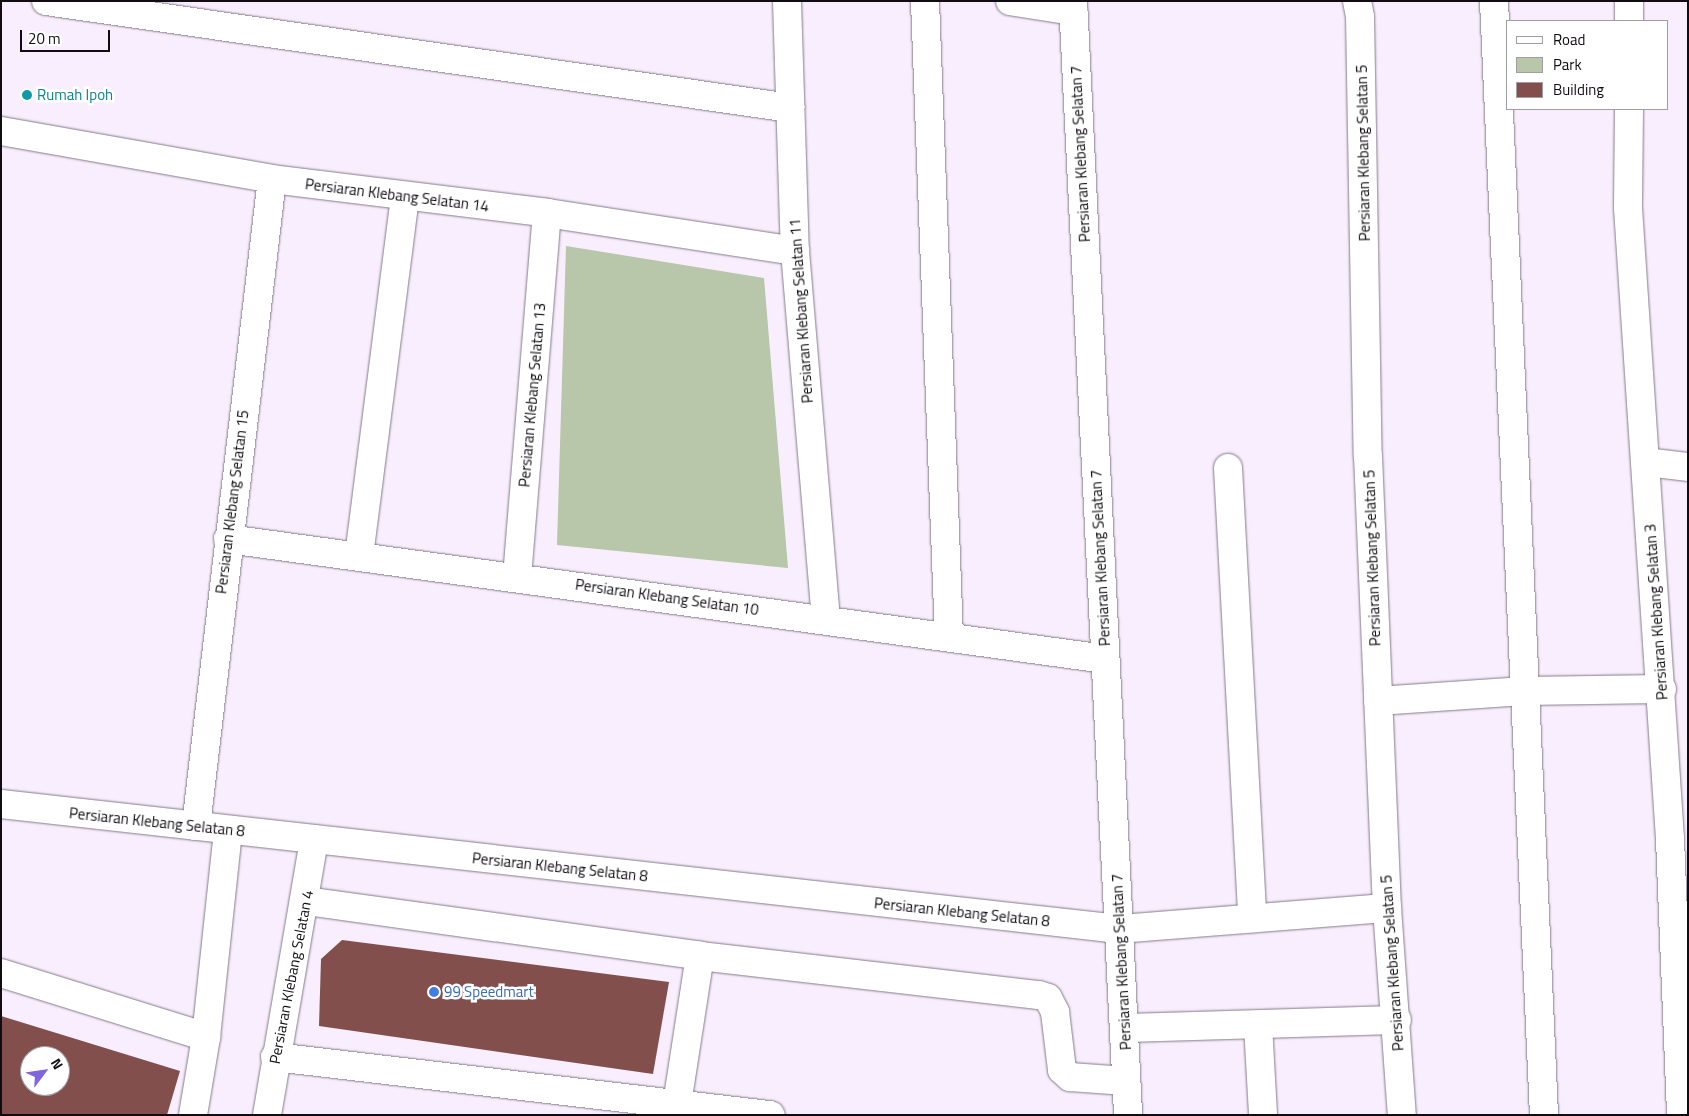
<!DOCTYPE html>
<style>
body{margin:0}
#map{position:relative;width:1689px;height:1116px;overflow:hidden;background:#f8eefd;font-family:"Titillium Web",sans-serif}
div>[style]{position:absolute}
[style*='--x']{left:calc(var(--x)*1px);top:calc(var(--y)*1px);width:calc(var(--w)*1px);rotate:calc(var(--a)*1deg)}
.green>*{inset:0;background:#b8c6a9}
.building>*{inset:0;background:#834f4c}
.roads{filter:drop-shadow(0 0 1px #837a88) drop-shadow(0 0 1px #837a88)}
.minor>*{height:28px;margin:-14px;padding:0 14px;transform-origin:14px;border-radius:14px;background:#fff}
.dots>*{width:14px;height:14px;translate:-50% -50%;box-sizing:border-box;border:2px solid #fff;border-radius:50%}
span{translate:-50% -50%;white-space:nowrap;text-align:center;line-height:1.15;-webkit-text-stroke:5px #fff;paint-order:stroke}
.culture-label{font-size:15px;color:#0d838f}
.left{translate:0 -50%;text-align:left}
.street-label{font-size:15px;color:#100c11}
.shop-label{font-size:15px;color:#366cbe}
.frame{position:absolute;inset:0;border:2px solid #100c11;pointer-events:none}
.legend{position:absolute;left:1506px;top:20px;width:162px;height:90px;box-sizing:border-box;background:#fff;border:1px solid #9f9ea0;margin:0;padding:6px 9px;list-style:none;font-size:15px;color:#100c11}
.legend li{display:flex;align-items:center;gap:10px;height:25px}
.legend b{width:25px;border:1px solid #9f9ea0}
.north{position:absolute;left:20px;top:1046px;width:50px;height:50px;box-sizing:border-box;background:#fff;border:1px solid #9f9ea0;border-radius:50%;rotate:59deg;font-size:14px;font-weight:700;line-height:20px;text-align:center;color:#100c11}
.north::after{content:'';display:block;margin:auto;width:18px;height:22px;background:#7f65e0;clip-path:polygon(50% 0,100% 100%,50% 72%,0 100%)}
.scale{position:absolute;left:20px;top:30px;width:90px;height:22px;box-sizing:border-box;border:2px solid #100c11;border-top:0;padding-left:6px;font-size:15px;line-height:18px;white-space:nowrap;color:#100c11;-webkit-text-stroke:4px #fff;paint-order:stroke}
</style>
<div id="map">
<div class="green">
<i style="clip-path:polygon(566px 246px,764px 278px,788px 568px,557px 545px)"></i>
</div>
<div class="building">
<i style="clip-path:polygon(342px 940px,669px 982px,653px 1074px,319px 1026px,321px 959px)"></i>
<i style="clip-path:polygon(evenodd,1px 1016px,180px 1071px,167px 1115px,1px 1115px,1px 1016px,30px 1056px,60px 1056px,60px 1086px,30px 1086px,30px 1056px)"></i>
</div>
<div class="roads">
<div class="minor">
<i style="--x:46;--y:1;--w:752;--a:8.18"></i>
<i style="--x:787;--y:1;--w:250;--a:88.2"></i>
<i style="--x:795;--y:251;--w:370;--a:85.2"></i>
<i style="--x:925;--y:1;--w:636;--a:87.84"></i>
<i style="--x:1010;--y:1;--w:64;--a:9"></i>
<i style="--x:1073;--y:1;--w:1115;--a:87.17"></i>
<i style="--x:1357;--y:1;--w:16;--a:79"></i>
<i style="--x:1360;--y:17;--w:439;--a:89"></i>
<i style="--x:1368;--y:456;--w:452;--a:87.6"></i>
<i style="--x:1387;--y:908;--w:208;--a:85.9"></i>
<i style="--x:1494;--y:1;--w:1115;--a:87.43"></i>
<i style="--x:1629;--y:21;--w:20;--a:-90"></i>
<i style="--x:1629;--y:109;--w:99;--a:90.6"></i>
<i style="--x:1628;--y:208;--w:632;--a:86.19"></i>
<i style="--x:1670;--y:839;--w:276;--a:87.7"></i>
<i style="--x:1;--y:131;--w:275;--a:10"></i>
<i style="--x:272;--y:179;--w:277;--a:7"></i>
<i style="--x:547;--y:213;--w:251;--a:8.7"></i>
<i style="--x:1646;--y:462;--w:42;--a:6.8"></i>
<i style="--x:1228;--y:468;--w:451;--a:86.9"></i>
<i style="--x:228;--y:539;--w:885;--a:7.79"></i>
<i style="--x:359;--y:556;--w:363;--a:-82.7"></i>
<i style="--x:517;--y:577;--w:365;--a:-85.3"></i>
<i style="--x:1378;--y:701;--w:146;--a:-3.9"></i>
<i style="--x:1524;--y:691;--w:138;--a:-0.8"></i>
<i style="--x:1;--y:804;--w:1125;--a:6.38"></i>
<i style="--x:1119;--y:929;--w:269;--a:-4.5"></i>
<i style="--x:196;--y:826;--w:651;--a:-83.3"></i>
<i style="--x:306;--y:901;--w:398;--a:7.9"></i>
<i style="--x:700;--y:956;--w:341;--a:6.6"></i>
<i style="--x:1039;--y:995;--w:9;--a:18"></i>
<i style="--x:1048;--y:998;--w:16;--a:63"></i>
<i style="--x:1055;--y:1012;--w:58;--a:83.1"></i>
<i style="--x:1062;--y:1070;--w:11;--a:41"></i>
<i style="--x:1070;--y:1077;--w:56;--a:4.1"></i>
<i style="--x:1;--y:973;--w:215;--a:17.3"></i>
<i style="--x:1258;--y:1025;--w:90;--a:86.8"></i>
<i style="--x:1125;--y:1028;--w:272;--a:-1.7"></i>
<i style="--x:275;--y:1057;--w:499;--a:6.7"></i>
<i style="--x:677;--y:1104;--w:150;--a:-81.2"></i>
<i style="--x:193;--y:1115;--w:79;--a:-80.5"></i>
<i style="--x:206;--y:1037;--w:208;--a:-83.9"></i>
<i style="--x:267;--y:1115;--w:280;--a:-80.3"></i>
</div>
</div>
<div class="dots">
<i style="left:27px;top:95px;background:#0f9aa8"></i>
<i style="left:434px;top:992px;background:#3f7fe0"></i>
</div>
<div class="culture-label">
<span class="left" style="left:37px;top:95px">Rumah Ipoh</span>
</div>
<div class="street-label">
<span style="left:1363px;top:153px;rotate:-91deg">Persiaran Klebang Selatan 5</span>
<span style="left:1080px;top:154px;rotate:-93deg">Persiaran Klebang Selatan 7</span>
<span style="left:397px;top:195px;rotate:7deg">Persiaran Klebang Selatan 14</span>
<span style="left:801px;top:311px;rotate:-94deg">Persiaran Klebang Selatan 11</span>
<span style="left:532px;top:395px;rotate:-85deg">Persiaran Klebang Selatan 13</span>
<span style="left:232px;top:502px;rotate:-83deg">Persiaran Klebang Selatan 15</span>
<span style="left:1100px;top:558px;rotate:-93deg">Persiaran Klebang Selatan 7</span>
<span style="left:1372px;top:558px;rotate:-92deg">Persiaran Klebang Selatan 5</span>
<span style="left:667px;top:597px;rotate:8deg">Persiaran Klebang Selatan 10</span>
<span style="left:1656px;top:612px;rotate:-94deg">Persiaran Klebang Selatan 3</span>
<span style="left:157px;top:822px;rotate:6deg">Persiaran Klebang Selatan 8</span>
<span style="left:560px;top:867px;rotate:6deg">Persiaran Klebang Selatan 8</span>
<span style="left:962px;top:912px;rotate:6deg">Persiaran Klebang Selatan 8</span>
<span style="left:1121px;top:962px;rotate:-93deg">Persiaran Klebang Selatan 7</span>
<span style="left:1392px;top:963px;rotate:-94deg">Persiaran Klebang Selatan 5</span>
<span style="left:291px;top:977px;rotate:-79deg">Persiaran Klebang Selatan 4</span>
</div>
<div class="shop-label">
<span class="left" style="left:444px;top:992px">99 Speedmart</span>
</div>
<div class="frame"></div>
<ul class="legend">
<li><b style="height:6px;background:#fff"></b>Road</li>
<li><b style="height:14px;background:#b8c6a9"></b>Park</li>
<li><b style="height:14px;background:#834f4c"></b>Building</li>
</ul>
<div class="north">N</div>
<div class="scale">20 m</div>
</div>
